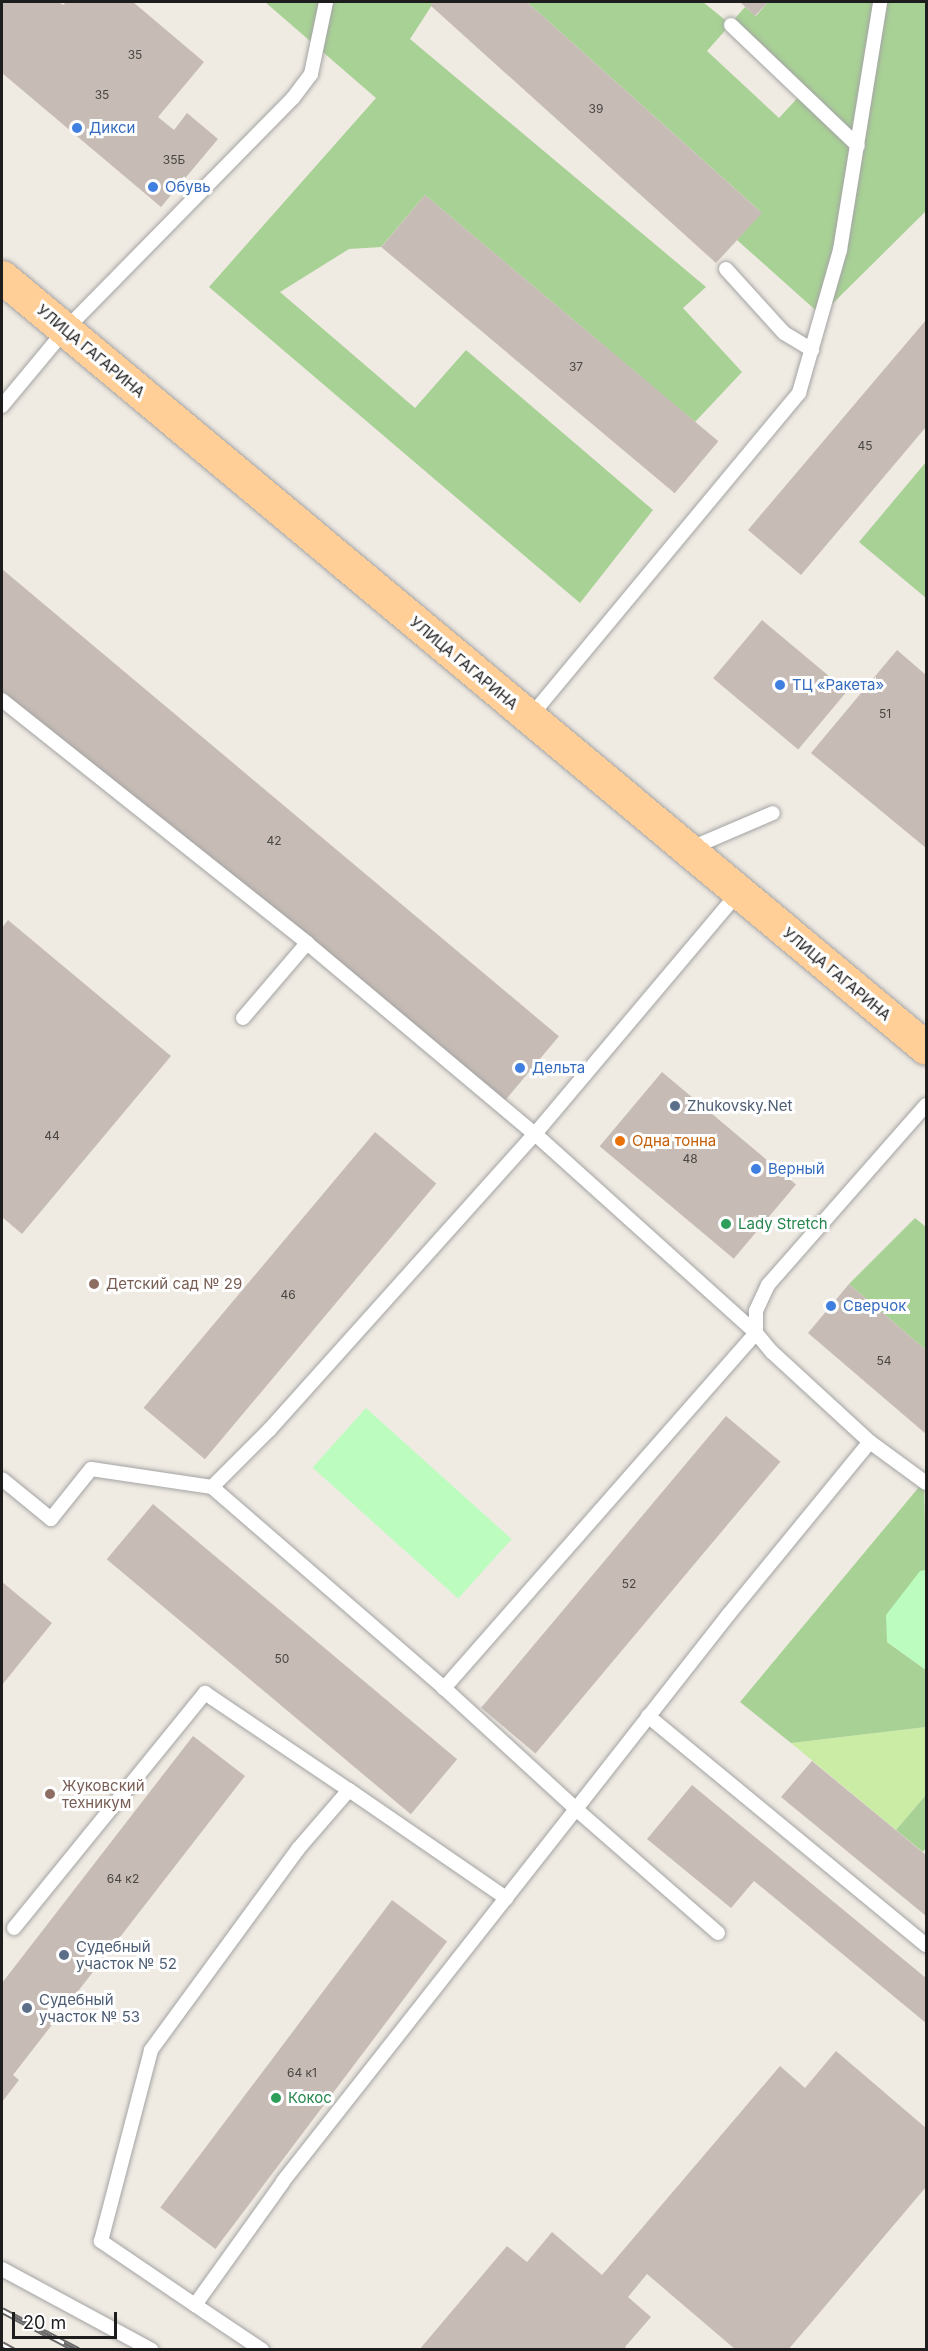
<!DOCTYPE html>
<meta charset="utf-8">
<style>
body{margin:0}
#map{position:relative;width:928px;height:2351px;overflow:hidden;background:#efeae2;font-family:Inter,sans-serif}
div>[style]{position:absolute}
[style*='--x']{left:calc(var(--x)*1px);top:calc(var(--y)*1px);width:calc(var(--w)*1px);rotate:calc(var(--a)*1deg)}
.grass>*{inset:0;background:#caeca5}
.forest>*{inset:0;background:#a8d195}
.park>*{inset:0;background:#bcfcbf;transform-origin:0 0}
.building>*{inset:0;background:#c7bcb5;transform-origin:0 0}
.roads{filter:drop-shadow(0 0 2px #a4a4a4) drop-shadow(0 0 2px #a4a4a4)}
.lane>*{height:14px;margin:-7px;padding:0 7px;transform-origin:7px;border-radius:7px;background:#fff}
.primary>*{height:33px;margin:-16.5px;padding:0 16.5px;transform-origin:16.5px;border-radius:16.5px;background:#ffcf97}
.rail>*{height:7px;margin-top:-3.5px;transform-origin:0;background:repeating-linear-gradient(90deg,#fff 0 14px,#6b6b6b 0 28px);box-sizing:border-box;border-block:2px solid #6b6b6b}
.dots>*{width:16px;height:16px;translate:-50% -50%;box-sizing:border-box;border:3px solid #fff;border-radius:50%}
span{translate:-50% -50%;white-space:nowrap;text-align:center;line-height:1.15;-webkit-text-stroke:6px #fff;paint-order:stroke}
.number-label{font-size:12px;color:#484543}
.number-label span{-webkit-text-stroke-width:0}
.shop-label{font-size:15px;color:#366cbe}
.left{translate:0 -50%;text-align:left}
.street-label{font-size:15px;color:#1d1d1d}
.service-label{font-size:15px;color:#4e5e75}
.food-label{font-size:15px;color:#c56008}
.leisure-label{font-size:15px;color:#27864d}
.education-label{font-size:15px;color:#785e54}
.frame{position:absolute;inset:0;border:3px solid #1d1d1d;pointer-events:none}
.scale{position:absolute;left:12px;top:2312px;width:105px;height:27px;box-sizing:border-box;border:3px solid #1d1d1d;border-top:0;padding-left:8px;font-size:18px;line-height:21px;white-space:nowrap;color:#1d1d1d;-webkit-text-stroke:4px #fff;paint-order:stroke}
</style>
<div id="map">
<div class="grass">
<i style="clip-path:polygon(926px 1727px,926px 1795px,896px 1830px,791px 1743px)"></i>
</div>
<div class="forest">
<i style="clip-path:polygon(265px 2px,434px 2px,410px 39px,706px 287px,683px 308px,742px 372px,695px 422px,425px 195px,381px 247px,349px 249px,280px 292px,415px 408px,466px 350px,653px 510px,580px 603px,209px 287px,376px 98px)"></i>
<i style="clip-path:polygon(evenodd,527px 2px,703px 2px,730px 24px,745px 7px,756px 16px,768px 2px,926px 2px,926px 211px,821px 315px,737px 240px,761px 212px,527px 2px,730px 25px,803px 92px,779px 118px,707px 51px,730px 25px)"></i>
<i style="clip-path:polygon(926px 462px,926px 598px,859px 542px)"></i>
<i style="clip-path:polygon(915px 1218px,926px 1227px,926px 1350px,849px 1284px)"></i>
<i style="clip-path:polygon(924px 1481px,926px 1570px,920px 1572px,887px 1642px,926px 1670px,926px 1727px,791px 1743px,740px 1702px)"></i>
<i style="clip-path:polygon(926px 1795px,926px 1847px,923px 1852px,896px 1830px)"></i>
</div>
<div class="park">
<i style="left:366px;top:1408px;width:196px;height:80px;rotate:42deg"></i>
<i style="clip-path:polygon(926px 1570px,926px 1670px,887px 1642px,886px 1615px,920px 1571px)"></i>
</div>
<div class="building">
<i style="clip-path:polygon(2px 2px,59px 2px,63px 5px,66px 2px,133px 2px,204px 62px,158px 117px,174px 130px,187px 113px,218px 139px,161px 207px,2px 73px)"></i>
<i style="clip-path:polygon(434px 2px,527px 2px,762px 213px,716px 263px,430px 5px)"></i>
<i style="clip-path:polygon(740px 2px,768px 2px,755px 16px)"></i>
<i style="left:425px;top:195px;width:383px;height:68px;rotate:40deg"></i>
<i style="clip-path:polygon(926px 320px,926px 427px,801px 575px,748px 530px)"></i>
<i style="left:2px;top:569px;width:727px;height:96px;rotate:40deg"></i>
<i style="left:762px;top:620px;width:111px;height:76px;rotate:40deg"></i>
<i style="clip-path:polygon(897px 650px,926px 675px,926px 848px,811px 753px)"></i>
<i style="clip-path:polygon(8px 920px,171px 1056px,22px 1234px,2px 1217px,2px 928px)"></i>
<i style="left:662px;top:1072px;width:175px;height:97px;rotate:40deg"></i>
<i style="left:375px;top:1132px;width:80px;height:360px;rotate:40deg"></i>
<i style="clip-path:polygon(849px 1284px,926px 1350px,926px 1434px,808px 1333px)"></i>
<i style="left:726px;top:1416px;width:71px;height:381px;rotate:40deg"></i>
<i style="left:153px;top:1504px;width:397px;height:72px;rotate:40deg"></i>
<i style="clip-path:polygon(2px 1582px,52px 1623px,2px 1685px)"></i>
<i style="clip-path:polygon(193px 1736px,245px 1776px,13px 2075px,19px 2080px,2px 2102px,2px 1983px)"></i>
<i style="clip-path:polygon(812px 1761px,926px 1855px,926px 1916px,781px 1797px)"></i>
<i style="clip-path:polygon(692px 1785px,926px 1978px,926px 2023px,754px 1881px,731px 1908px,647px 1839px)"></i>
<i style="left:392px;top:1900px;width:69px;height:385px;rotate:37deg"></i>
<i style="clip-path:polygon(836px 2051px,926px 2128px,926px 2187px,788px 2350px,736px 2350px,647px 2274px,628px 2297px,651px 2317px,625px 2347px,628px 2350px,419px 2350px,507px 2246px,527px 2262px,552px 2232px,602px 2275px,780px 2066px,805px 2088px)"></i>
</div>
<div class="roads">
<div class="lane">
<i style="--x:731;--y:25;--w:175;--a:43.6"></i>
<i style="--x:726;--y:269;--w:86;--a:47.8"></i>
<i style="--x:784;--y:333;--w:33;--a:31"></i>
<i style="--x:2;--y:406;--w:99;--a:-50.3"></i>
<i style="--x:65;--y:330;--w:325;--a:-45.5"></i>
<i style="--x:293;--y:98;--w:30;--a:-53"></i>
<i style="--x:311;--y:74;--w:74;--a:-78.2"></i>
<i style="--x:2;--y:700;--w:390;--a:38.5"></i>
<i style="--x:307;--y:943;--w:297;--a:40"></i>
<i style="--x:535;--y:1134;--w:297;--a:42"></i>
<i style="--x:756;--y:1333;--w:473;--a:131.3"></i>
<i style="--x:444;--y:1688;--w:307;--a:-139.1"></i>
<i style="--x:212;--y:1487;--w:122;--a:-171.5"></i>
<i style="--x:91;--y:1469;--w:64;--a:128.7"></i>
<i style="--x:51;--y:1519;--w:63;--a:-140.8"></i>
<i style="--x:530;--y:717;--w:421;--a:-50.3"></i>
<i style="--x:799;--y:393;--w:149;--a:-74"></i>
<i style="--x:840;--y:250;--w:251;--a:-80.8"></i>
<i style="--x:689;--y:849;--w:91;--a:-23.2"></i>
<i style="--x:243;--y:1018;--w:99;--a:-49.5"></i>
<i style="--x:926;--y:1105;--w:240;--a:131.3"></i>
<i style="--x:768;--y:1285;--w:29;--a:115"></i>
<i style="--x:756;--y:1311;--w:22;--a:90"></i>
<i style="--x:756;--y:1333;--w:25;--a:50"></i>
<i style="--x:772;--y:1352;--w:133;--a:42.6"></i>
<i style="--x:870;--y:1442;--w:69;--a:36.2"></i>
<i style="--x:212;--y:1487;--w:82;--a:-45"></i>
<i style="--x:270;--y:1429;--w:397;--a:-48.1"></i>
<i style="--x:535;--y:1134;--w:317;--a:-49.9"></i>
<i style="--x:444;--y:1688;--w:179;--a:42.5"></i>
<i style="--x:576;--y:1809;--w:474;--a:128.2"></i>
<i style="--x:283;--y:2182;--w:151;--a:125.6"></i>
<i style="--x:195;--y:2305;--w:114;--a:-145.8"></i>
<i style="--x:101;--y:2241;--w:197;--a:-75.3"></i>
<i style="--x:151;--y:2050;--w:249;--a:-53.8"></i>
<i style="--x:298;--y:1849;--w:78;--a:-49.2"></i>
<i style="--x:349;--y:1790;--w:191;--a:34.5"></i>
<i style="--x:648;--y:1716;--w:360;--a:39.5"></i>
<i style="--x:14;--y:1928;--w:303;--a:-50.9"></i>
<i style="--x:205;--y:1693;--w:174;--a:34"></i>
<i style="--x:718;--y:1933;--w:189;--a:-138.9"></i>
<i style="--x:576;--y:1809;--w:248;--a:-51.9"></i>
<i style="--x:729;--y:1614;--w:222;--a:-50.7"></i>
<i style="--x:2;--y:2269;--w:170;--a:28.4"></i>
<i style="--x:195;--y:2305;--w:81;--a:33.9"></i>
</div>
<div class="primary">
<i style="--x:2;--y:277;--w:1203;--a:39.84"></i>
</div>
</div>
<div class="rail">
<i style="--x:2;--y:2310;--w:86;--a:27.8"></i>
<i style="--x:2;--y:2344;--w:13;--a:29"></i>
</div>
<div class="dots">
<i style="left:77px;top:128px;background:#3f7fe0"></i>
<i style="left:153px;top:187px;background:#3f7fe0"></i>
<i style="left:780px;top:685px;background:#3f7fe0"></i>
<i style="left:520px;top:1068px;background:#3f7fe0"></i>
<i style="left:675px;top:1106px;background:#5c6f8a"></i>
<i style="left:620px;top:1141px;background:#e8710a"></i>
<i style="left:756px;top:1169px;background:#3f7fe0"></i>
<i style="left:726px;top:1224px;background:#2e9e5b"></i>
<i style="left:94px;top:1284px;background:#8d6e63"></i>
<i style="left:831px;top:1306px;background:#3f7fe0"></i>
<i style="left:50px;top:1794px;background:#8d6e63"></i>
<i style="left:64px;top:1955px;background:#5c6f8a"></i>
<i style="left:27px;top:2008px;background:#5c6f8a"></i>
<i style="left:276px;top:2098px;background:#2e9e5b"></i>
</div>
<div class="number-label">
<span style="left:135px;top:55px">35</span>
<span style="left:102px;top:95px">35</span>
<span style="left:596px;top:109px">39</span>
<span style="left:174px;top:160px">35Б</span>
<span style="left:576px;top:367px">37</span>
<span style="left:865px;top:446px">45</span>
<span style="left:885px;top:714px">51</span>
<span style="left:274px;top:841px">42</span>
<span style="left:52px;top:1136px">44</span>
<span style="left:690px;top:1159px">48</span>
<span style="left:288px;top:1295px">46</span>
<span style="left:884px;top:1361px">54</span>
<span style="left:629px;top:1584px">52</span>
<span style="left:282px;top:1659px">50</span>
<span style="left:123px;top:1879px">64 к2</span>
<span style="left:302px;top:2073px">64 к1</span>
</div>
<div class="shop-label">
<span class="left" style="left:89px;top:128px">Дикси</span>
<span class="left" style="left:165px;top:187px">Обувь</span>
<span class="left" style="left:792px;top:685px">ТЦ «Ракета»</span>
<span class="left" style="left:532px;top:1068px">Дельта</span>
<span class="left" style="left:768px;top:1169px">Верный</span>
<span class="left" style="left:843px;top:1306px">Сверчок</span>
</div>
<div class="street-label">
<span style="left:91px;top:351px;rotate:40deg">УЛИЦА ГАГАРИНА</span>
<span style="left:464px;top:663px;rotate:40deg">УЛИЦА ГАГАРИНА</span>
<span style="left:837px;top:974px;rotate:40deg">УЛИЦА ГАГАРИНА</span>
</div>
<div class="service-label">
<span class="left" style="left:687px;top:1106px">Zhukovsky.Net</span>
<span class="left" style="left:76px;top:1955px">Судебный<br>участок № 52</span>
<span class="left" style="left:39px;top:2008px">Судебный<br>участок № 53</span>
</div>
<div class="food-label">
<span class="left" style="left:632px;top:1141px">Одна тонна</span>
</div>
<div class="leisure-label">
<span class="left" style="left:738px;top:1224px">Lady Stretch</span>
<span class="left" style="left:288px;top:2098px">Кокос</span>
</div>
<div class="education-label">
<span class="left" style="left:106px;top:1284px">Детский сад № 29</span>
<span class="left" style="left:62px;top:1794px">Жуковский<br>техникум</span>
</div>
<div class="frame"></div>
<div class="scale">20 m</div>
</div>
